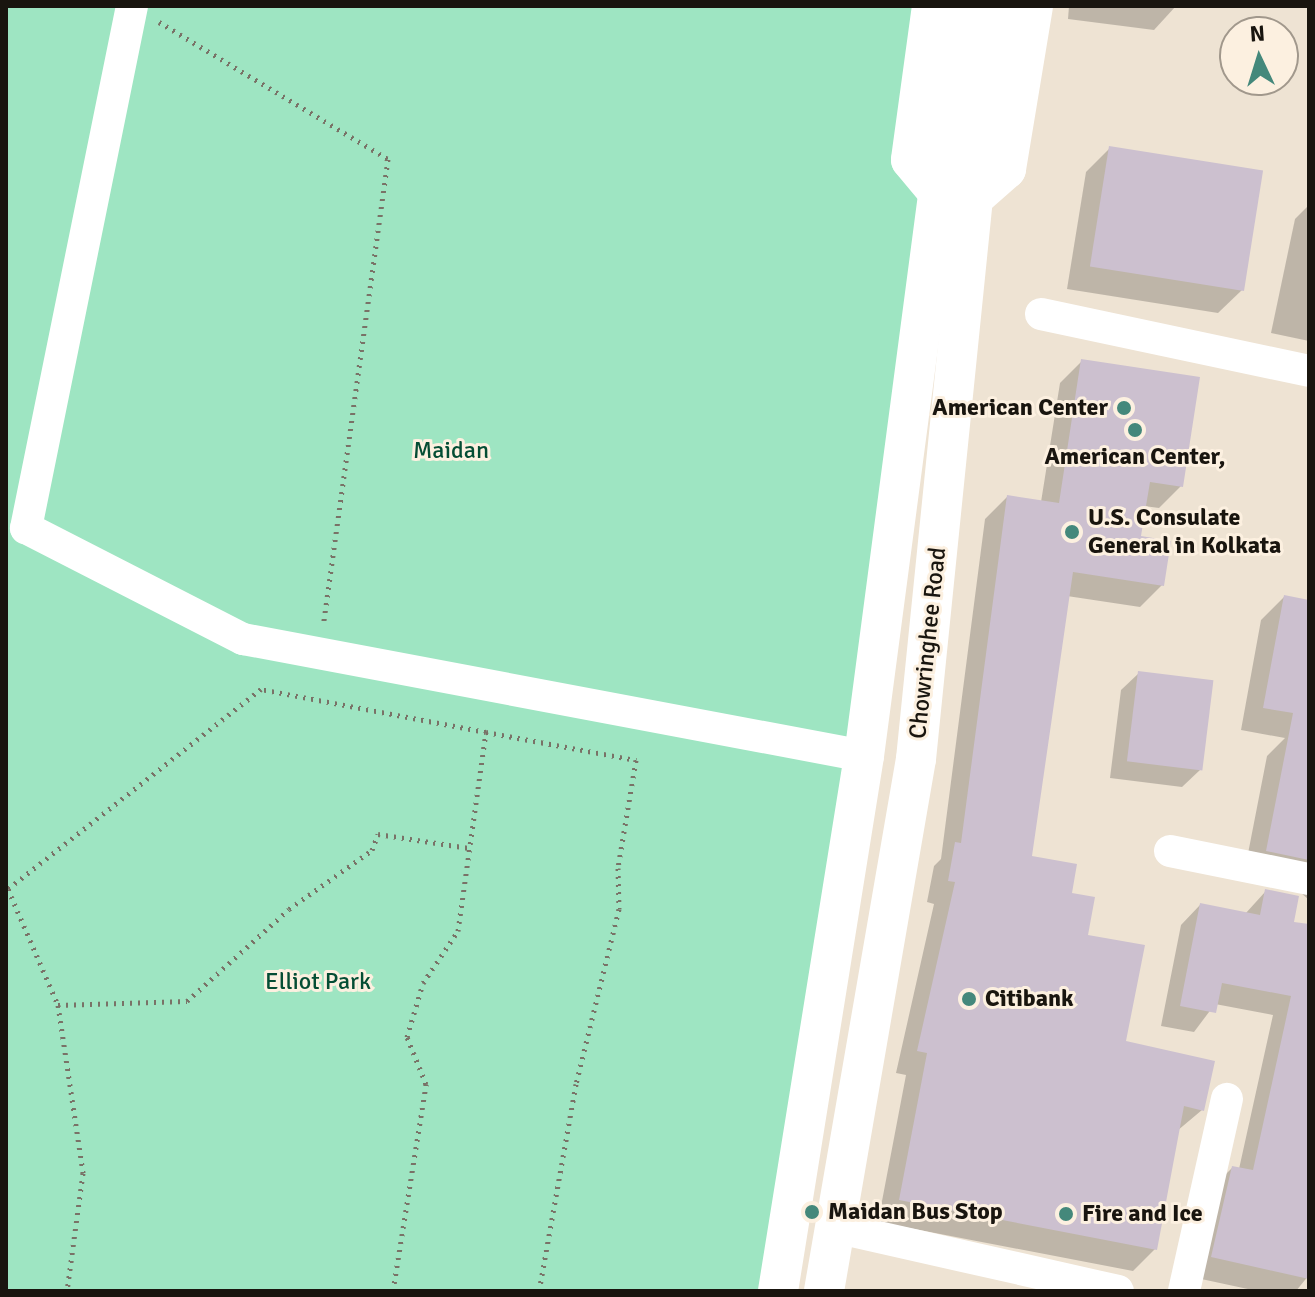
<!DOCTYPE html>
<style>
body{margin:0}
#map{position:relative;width:1315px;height:1297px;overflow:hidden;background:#eee3d3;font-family:Signika,sans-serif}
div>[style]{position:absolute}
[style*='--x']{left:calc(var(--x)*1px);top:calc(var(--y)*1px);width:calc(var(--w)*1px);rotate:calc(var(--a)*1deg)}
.green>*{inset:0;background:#9ee5c2}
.shadow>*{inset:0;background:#0003}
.building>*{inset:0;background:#ccc0cf;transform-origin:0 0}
.path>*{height:5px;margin-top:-2.5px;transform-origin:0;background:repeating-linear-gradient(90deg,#797267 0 2px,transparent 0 8px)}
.minor>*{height:32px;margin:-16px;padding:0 16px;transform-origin:16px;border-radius:16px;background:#fff}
.major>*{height:40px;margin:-20px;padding:0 20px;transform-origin:20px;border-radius:20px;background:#fff}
.dots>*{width:22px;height:22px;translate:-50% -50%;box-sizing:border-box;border:4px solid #fcf0e0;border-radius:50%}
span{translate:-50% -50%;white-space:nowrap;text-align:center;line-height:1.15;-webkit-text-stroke:6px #fcf0e0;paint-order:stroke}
.poi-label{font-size:24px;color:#19150f;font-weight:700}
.right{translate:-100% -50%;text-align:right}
.left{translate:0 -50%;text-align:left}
.park-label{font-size:24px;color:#044d34}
.street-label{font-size:24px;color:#19150f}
.frame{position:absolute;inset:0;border:8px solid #19150f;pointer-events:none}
.north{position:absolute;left:1219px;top:16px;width:80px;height:80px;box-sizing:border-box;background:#fcf0e0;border:2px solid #a1988c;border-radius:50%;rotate:356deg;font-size:22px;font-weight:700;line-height:32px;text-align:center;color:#19150f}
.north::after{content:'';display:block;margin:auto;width:28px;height:36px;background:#44887b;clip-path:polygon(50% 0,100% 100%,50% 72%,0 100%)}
</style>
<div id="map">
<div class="green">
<i style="clip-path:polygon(6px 6px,954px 6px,868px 707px,761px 1291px,6px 1291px)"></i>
</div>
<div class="shadow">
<i style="clip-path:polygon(1069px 6px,1176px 6px,1154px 30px,1068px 19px)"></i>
<i style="clip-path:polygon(1109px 149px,1242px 290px,1218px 313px,1067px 289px,1086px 172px)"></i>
<i style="clip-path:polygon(1309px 205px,1309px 341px,1271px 333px,1295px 219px)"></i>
<i style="clip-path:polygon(1082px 361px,1181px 486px,1159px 508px,1144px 506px,1139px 538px,1162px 585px,1140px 607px,1067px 596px,1029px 857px,1070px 894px,1123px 1043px,1202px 1110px,1177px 1131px,1155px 1249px,1133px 1271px,878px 1222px,906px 1075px,896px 1073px,934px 904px,927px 902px,934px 866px,941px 859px,985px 519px,1007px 497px,1041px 502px,1060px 383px)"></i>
<i style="clip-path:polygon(1284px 597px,1309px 602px,1309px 900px,1290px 883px,1244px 874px,1267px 756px,1285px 738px,1241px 730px,1261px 620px)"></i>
<i style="clip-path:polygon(1139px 673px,1200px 770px,1182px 787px,1110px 778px,1121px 690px)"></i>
<i style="clip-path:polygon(1265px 892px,1292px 923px,1309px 926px,1309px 1275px,1296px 1291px,1257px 1291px,1192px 1277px,1212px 1188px,1232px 1168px,1239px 1169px,1273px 1015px,1215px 1004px,1194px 1032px,1161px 1026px,1181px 925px,1200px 905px,1245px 914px)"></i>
</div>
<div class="building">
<i style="left:1109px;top:146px;width:156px;height:122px;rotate:9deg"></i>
<i style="clip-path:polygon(1081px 359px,1200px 377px,1183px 487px,1150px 482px,1141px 536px,1171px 541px,1164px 586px,1073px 572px,1032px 856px,1077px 864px,1072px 893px,1095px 897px,1088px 935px,1145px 945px,1126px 1041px,1215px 1061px,1204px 1111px,1184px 1106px,1157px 1250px,899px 1200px,927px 1053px,917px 1051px,955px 882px,948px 881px,955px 842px,961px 843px,1007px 495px,1059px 503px)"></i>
<i style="clip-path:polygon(1284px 595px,1309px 600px,1309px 860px,1266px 851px,1293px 713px,1263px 708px)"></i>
<i style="left:1138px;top:671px;width:76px;height:91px;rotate:7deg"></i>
<i style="clip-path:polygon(1265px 889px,1299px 896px,1294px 922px,1309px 924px,1309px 1279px,1211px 1257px,1232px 1166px,1253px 1170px,1291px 996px,1222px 983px,1216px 1013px,1180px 1006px,1200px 903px,1260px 915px)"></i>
</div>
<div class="path">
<i style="--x:159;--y:22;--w:267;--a:30.9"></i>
<i style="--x:388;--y:159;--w:471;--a:97.9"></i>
<i style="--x:486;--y:732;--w:153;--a:10.6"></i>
<i style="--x:636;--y:760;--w:109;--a:99.5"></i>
<i style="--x:618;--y:868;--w:41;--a:88.6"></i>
<i style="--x:619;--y:909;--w:180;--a:103.8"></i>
<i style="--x:576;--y:1084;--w:210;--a:100.1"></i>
<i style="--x:58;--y:1005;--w:170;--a:81.5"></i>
<i style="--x:83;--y:1173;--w:119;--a:97.7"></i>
<i style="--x:393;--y:1291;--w:210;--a:-80.9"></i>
<i style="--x:426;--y:1084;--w:51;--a:-112"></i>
<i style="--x:407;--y:1037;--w:56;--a:-73.5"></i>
<i style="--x:423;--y:983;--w:63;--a:-56.1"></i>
<i style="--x:458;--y:931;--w:201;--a:-82"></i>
<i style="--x:486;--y:732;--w:229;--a:-169.2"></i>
<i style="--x:261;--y:689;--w:323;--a:141.7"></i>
<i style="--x:8;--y:889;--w:126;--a:66.7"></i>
<i style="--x:58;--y:1005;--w:129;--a:-1.8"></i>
<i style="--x:187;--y:1001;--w:137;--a:-42"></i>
<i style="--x:289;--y:909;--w:102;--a:-35.4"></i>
<i style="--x:372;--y:850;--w:17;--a:-69"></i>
<i style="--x:378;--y:834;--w:92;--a:8.7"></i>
</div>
<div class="minor">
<i style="--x:132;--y:6;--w:533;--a:101.48"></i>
<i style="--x:26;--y:528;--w:244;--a:27.1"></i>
<i style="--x:243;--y:639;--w:632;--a:10.67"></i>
<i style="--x:1041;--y:314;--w:274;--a:12"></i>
<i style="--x:1170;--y:851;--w:142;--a:11.4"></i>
<i style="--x:834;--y:1227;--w:291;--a:12.7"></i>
<i style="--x:1184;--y:1291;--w:197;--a:-77.4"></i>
</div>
<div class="major">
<i style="--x:932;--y:6;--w:155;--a:97.8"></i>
<i style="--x:911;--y:160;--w:38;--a:50"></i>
<i style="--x:973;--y:198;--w:44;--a:-41.3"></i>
<i style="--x:1006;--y:169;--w:165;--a:-80.6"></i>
<i style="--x:778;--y:1291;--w:542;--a:-80.87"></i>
<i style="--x:864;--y:756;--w:757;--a:-82.48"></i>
<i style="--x:824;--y:1291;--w:540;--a:-80.19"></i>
<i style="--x:916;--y:759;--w:564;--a:-84.2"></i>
<i style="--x:973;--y:198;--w:194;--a:-82.3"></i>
</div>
<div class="dots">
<i style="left:1124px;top:408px;background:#44887b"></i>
<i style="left:1135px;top:430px;background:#44887b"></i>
<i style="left:1072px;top:532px;background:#44887b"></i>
<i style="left:969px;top:999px;background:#44887b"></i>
<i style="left:812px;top:1212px;background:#44887b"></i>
<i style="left:1066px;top:1214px;background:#44887b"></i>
</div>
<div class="poi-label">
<span class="right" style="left:1108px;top:408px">American Center</span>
<span style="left:1135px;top:457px">American Center,</span>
<span class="left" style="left:1088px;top:532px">U.S. Consulate<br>General in Kolkata</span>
<span class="left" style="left:985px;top:999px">Citibank</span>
<span class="left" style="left:828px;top:1212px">Maidan Bus Stop</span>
<span class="left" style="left:1082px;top:1214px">Fire and Ice</span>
</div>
<div class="park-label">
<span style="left:451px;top:451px">Maidan</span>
<span style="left:318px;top:982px">Elliot Park</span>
</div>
<div class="street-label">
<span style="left:928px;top:643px;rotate:-84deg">Chowringhee Road</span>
</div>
<div class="frame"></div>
<div class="north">N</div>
</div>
